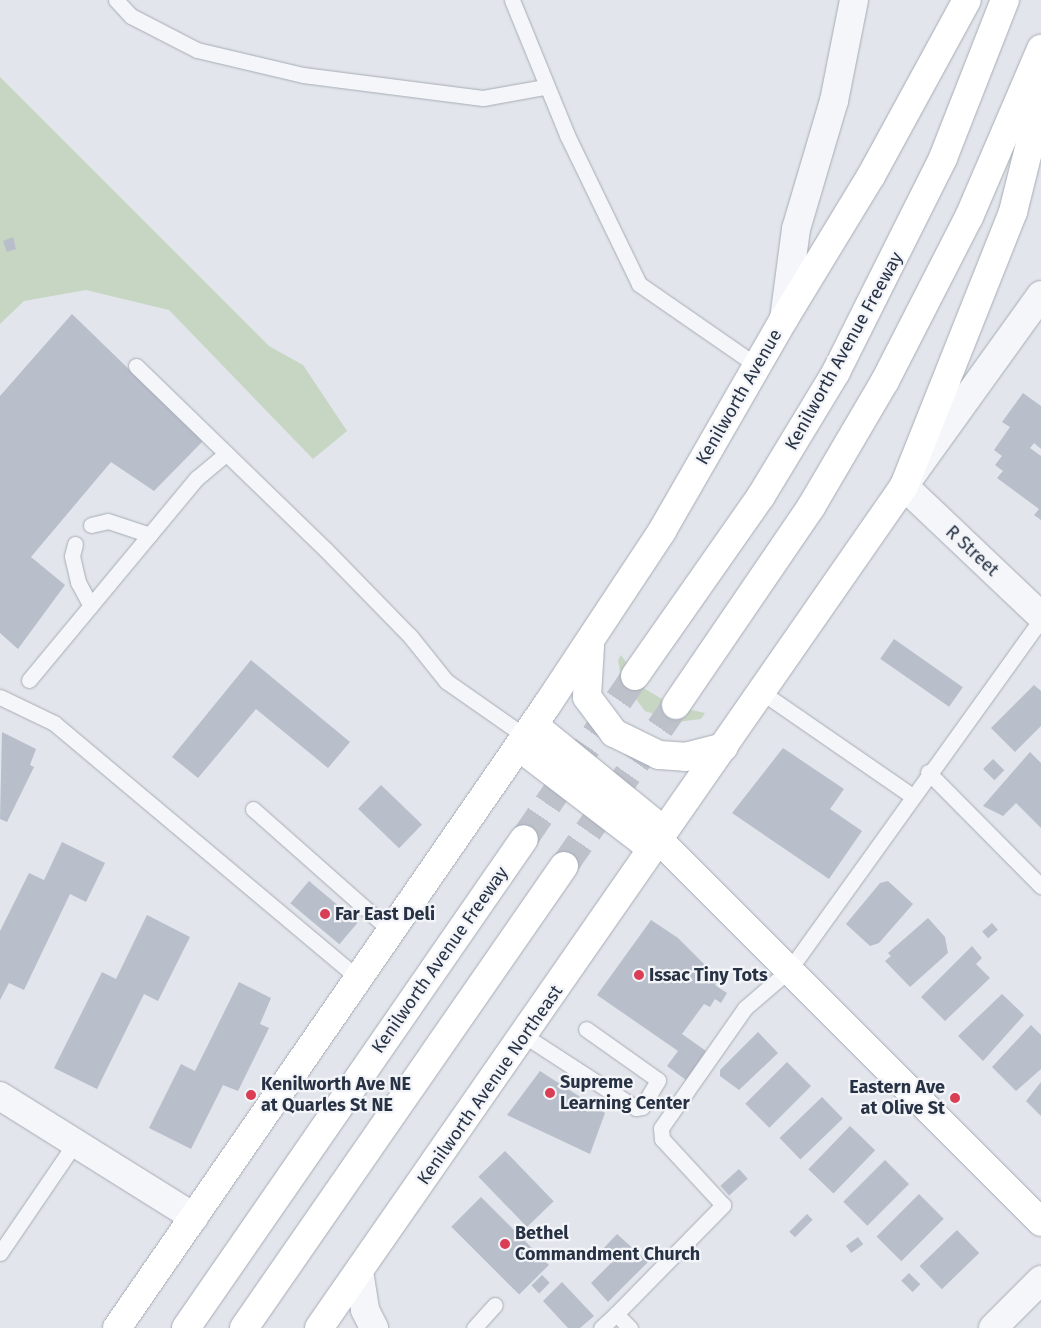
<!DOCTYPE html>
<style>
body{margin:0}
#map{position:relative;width:1041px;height:1328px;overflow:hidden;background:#e2e5eb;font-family:"Fira Sans",sans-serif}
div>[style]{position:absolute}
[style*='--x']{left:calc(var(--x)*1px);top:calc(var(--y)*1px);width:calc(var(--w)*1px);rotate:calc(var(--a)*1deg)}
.green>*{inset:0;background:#c7d6c2}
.building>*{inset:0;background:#b8beca;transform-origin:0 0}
.highway-tunnel>*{height:28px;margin-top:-14px;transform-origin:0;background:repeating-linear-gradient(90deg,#bdc1ca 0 28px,transparent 0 42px)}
.roads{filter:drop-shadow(0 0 1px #a6acb6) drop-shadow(0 0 1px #a6acb6)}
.lane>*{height:15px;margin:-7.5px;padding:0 7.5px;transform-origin:7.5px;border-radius:7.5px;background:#f5f6f9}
.street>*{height:28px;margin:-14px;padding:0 14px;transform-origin:14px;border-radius:14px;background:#f5f6f9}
.secondary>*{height:28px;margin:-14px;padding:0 14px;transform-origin:14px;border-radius:14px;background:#fff}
.highway>*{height:28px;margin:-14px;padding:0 14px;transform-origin:14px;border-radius:14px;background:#fff}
.dots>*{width:14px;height:14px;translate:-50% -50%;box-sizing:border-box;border:2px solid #f2f4f8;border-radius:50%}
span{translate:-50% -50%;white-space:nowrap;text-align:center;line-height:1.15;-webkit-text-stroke:4.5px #f2f4f8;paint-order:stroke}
.street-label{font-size:18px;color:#283245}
.poi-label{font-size:18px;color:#283245;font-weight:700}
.left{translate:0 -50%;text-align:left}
.right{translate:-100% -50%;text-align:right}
</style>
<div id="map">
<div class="green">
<i style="clip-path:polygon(0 77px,269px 346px,303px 365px,347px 431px,313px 459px,169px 310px,86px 290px,24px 301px,0 324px)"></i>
<i style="clip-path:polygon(621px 655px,645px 689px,674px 706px,705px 713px,701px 719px,677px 722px,645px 711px,622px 681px,618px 660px)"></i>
</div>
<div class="building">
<i style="clip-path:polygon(13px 237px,16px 249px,7px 252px,3px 241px)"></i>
<i style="clip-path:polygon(72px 314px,203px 441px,154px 491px,111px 462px,31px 557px,65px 585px,18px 649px,0 633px,0 396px)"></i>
<i style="clip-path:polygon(1023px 393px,1041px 406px,1041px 449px,1034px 443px,1030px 448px,1041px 456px,1041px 520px,1034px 515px,1039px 509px,997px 478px,1003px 471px,995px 465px,1002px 456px,994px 450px,1010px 427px,1002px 422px)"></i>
<i style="left:894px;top:639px;width:84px;height:24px;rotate:35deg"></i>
<i style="clip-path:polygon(251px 660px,350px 742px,328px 768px,256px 709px,198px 778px,172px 757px)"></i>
<i style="clip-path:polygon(1034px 685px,1041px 691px,1041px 726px,1015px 752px,991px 728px)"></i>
<i style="clip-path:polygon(2px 732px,36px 749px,30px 765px,34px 767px,7px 822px,0 819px)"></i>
<i style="clip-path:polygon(783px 748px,844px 789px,830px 809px,862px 831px,829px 879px,732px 813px)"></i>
<i style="clip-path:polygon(1030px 752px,1041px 763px,1041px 828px,1016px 803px,1003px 816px,983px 806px)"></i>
<i style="left:993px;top:759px;width:16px;height:14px;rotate:45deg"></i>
<i style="left:381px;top:785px;width:57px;height:33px;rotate:44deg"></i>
<i style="clip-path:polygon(62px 842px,105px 863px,86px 902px,70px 894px,24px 990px,9px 983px,0 1000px,0 931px,29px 873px,44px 880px)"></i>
<i style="left:309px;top:881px;width:64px;height:29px;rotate:40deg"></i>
<i style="clip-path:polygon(888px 881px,913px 904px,879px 943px,870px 946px,846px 924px,880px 883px)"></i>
<i style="clip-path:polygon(147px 915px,190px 937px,158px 1001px,144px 994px,97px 1089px,54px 1068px,102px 972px,116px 979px)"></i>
<i style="clip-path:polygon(928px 918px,945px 937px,948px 953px,910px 987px,885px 961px,891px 956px,888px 953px)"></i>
<i style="clip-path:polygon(651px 920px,678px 938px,719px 979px,715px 985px,727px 993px,721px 1003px,715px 999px,710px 1007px,704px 1004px,682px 1034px,706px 1051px,686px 1080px,667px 1066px,678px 1051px,597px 995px)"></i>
<i style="left:992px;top:923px;width:9px;height:13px;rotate:49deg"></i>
<i style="clip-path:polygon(972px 946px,982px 958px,976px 964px,990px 978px,945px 1021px,921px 997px)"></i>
<i style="clip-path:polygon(239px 982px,271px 998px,260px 1024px,269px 1028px,238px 1091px,223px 1085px,191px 1149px,149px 1128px,181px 1064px,195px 1071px)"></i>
<i style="clip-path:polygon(1002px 994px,1024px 1015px,983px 1061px,958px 1036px)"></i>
<i style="clip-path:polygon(1031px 1025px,1041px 1035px,1041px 1069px,1016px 1091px,992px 1067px)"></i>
<i style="clip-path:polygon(758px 1032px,778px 1053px,739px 1090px,720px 1076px,720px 1070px)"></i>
<i style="left:787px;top:1062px;width:34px;height:59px;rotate:45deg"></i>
<i style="clip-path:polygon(540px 1071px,605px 1113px,590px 1154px,507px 1115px)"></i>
<i style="clip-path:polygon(1041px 1082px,1041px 1116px,1026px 1101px)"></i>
<i style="left:822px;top:1097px;width:30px;height:59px;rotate:46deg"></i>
<i style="left:850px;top:1126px;width:35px;height:60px;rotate:44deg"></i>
<i style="left:505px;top:1151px;width:70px;height:37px;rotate:46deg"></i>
<i style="left:885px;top:1160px;width:34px;height:59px;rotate:45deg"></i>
<i style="left:739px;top:1169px;width:13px;height:25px;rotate:48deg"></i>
<i style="left:919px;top:1194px;width:35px;height:60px;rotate:45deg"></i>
<i style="left:481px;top:1197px;width:96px;height:42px;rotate:45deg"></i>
<i style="left:807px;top:1214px;width:8px;height:25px;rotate:45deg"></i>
<i style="left:957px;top:1230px;width:32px;height:52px;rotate:46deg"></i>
<i style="clip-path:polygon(617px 1234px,648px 1262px,608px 1302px,591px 1283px,612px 1262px,601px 1251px)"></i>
<i style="left:858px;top:1237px;width:9px;height:15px;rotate:54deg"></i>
<i style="left:909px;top:1273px;width:16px;height:11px;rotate:45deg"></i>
<i style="left:542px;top:1275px;width:11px;height:15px;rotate:45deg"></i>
<i style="clip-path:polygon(562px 1282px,594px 1316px,580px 1328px,568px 1328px,543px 1301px)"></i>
</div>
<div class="highway-tunnel">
<i style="--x:524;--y:839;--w:197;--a:-55.7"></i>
<i style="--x:564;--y:866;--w:196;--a:-55.2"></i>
</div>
<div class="roads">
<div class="lane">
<i style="--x:116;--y:0;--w:22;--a:47"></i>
<i style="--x:131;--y:16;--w:74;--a:27.3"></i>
<i style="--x:197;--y:50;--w:109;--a:13.3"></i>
<i style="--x:303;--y:75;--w:181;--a:7.3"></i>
<i style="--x:483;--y:98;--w:63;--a:-10.1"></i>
<i style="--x:512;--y:0;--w:146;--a:67.8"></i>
<i style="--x:567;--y:135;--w:165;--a:64.2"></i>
<i style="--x:639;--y:284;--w:142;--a:34.7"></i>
<i style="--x:136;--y:366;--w:264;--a:44.1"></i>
<i style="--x:326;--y:550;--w:120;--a:45.7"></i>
<i style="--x:410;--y:636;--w:58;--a:51.3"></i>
<i style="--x:446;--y:681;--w:98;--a:35"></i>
<i style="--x:91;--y:525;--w:17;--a:-13"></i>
<i style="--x:108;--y:521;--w:44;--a:18.4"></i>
<i style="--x:75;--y:544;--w:12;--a:104"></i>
<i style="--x:72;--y:556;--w:27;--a:77"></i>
<i style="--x:78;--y:582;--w:27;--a:62"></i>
<i style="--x:29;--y:680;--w:263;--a:-50.3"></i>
<i style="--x:197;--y:478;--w:35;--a:-40"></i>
<i style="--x:763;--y:693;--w:180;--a:34.6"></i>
<i style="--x:0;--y:697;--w:60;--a:25.7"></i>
<i style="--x:54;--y:723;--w:398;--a:40"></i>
<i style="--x:928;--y:772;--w:161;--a:45.3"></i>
<i style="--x:253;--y:809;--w:186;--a:41.5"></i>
<i style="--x:525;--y:1036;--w:132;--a:33"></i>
<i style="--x:636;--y:1108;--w:6;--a:-9"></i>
<i style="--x:642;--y:1107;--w:31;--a:-59"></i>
<i style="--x:658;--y:1080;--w:88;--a:-144.7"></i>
<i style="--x:0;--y:1253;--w:133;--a:-55.7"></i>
<i style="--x:474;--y:1328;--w:31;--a:-48"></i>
<i style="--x:601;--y:1328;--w:21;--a:-43"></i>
<i style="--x:630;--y:1328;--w:20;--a:-135"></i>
<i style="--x:616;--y:1314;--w:153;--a:-45.5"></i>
<i style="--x:723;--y:1205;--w:90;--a:-132.7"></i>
<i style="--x:662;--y:1139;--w:11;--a:-95"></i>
<i style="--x:661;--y:1128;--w:146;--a:-55"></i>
<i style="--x:745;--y:1008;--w:58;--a:-40.8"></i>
<i style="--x:789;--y:970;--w:432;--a:-54.3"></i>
</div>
<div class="street">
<i style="--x:1041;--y:295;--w:235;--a:125.7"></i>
<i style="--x:904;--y:486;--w:189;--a:43.5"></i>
<i style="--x:784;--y:319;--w:91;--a:-82.4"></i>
<i style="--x:796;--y:229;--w:134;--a:-73.5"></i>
<i style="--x:834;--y:101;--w:103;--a:-78.8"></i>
<i style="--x:0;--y:1096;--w:229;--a:32"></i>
<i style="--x:359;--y:1271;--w:39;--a:81"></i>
<i style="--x:365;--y:1310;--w:20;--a:63"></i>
<i style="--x:993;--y:1328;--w:68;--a:-45"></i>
</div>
<div class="secondary">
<i style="--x:590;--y:646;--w:51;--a:93.4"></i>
<i style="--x:587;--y:697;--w:45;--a:53.1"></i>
<i style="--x:614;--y:733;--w:50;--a:26.1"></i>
<i style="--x:659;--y:755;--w:26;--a:4"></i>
<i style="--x:685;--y:757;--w:40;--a:-14.4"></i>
<i style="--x:534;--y:725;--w:155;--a:39.2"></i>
<i style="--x:654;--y:823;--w:18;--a:74"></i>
<i style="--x:659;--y:840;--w:540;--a:45"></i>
<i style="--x:519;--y:747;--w:155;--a:37.4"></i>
<i style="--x:642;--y:841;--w:17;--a:-3"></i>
<i style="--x:117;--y:1328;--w:757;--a:-55.39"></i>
<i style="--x:547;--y:705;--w:209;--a:-56.5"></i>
<i style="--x:662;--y:531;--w:245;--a:-60.1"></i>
<i style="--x:319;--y:1328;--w:1025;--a:-55.21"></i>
</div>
<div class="highway">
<i style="--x:784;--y:319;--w:167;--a:-58.7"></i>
<i style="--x:871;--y:176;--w:200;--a:-61.4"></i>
<i style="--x:904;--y:486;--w:295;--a:-68.3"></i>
<i style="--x:1013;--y:212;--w:78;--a:-76"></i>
<i style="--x:1032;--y:136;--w:61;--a:-82.4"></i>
<i style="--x:635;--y:676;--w:220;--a:-55"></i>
<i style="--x:761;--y:496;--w:145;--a:-58.8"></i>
<i style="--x:836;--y:372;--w:239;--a:-63.4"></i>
<i style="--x:943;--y:158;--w:170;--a:-68.6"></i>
<i style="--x:676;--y:705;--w:240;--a:-55.7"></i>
<i style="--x:811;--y:507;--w:146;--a:-59.6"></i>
<i style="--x:885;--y:381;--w:184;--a:-62.9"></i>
<i style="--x:969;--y:217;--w:183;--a:-66.8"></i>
<i style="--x:186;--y:1328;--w:594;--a:-55.35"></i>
<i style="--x:244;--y:1328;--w:562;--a:-55.29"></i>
</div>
</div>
<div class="dots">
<i style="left:325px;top:914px;background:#d93e55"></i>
<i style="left:639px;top:975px;background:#d93e55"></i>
<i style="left:550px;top:1093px;background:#d93e55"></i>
<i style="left:251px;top:1095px;background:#d93e55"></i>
<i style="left:955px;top:1098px;background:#d93e55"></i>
<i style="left:505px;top:1244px;background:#d93e55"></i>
</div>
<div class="street-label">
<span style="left:844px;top:351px;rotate:-61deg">Kenilworth Avenue Freeway</span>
<span style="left:739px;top:397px;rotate:-60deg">Kenilworth Avenue</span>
<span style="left:972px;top:551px;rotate:43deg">R Street</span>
<span style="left:440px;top:960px;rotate:-55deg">Kenilworth Avenue Freeway</span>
<span style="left:490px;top:1085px;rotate:-55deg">Kenilworth Avenue Northeast</span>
</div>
<div class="poi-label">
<span class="left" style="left:335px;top:914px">Far East Deli</span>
<span class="left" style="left:649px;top:975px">Issac Tiny Tots</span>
<span class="left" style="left:560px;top:1093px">Supreme<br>Learning Center</span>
<span class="left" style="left:261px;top:1095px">Kenilworth Ave NE<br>at Quarles St NE</span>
<span class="right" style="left:945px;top:1098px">Eastern Ave<br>at Olive St</span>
<span class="left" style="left:515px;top:1244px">Bethel<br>Commandment Church</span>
</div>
</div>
